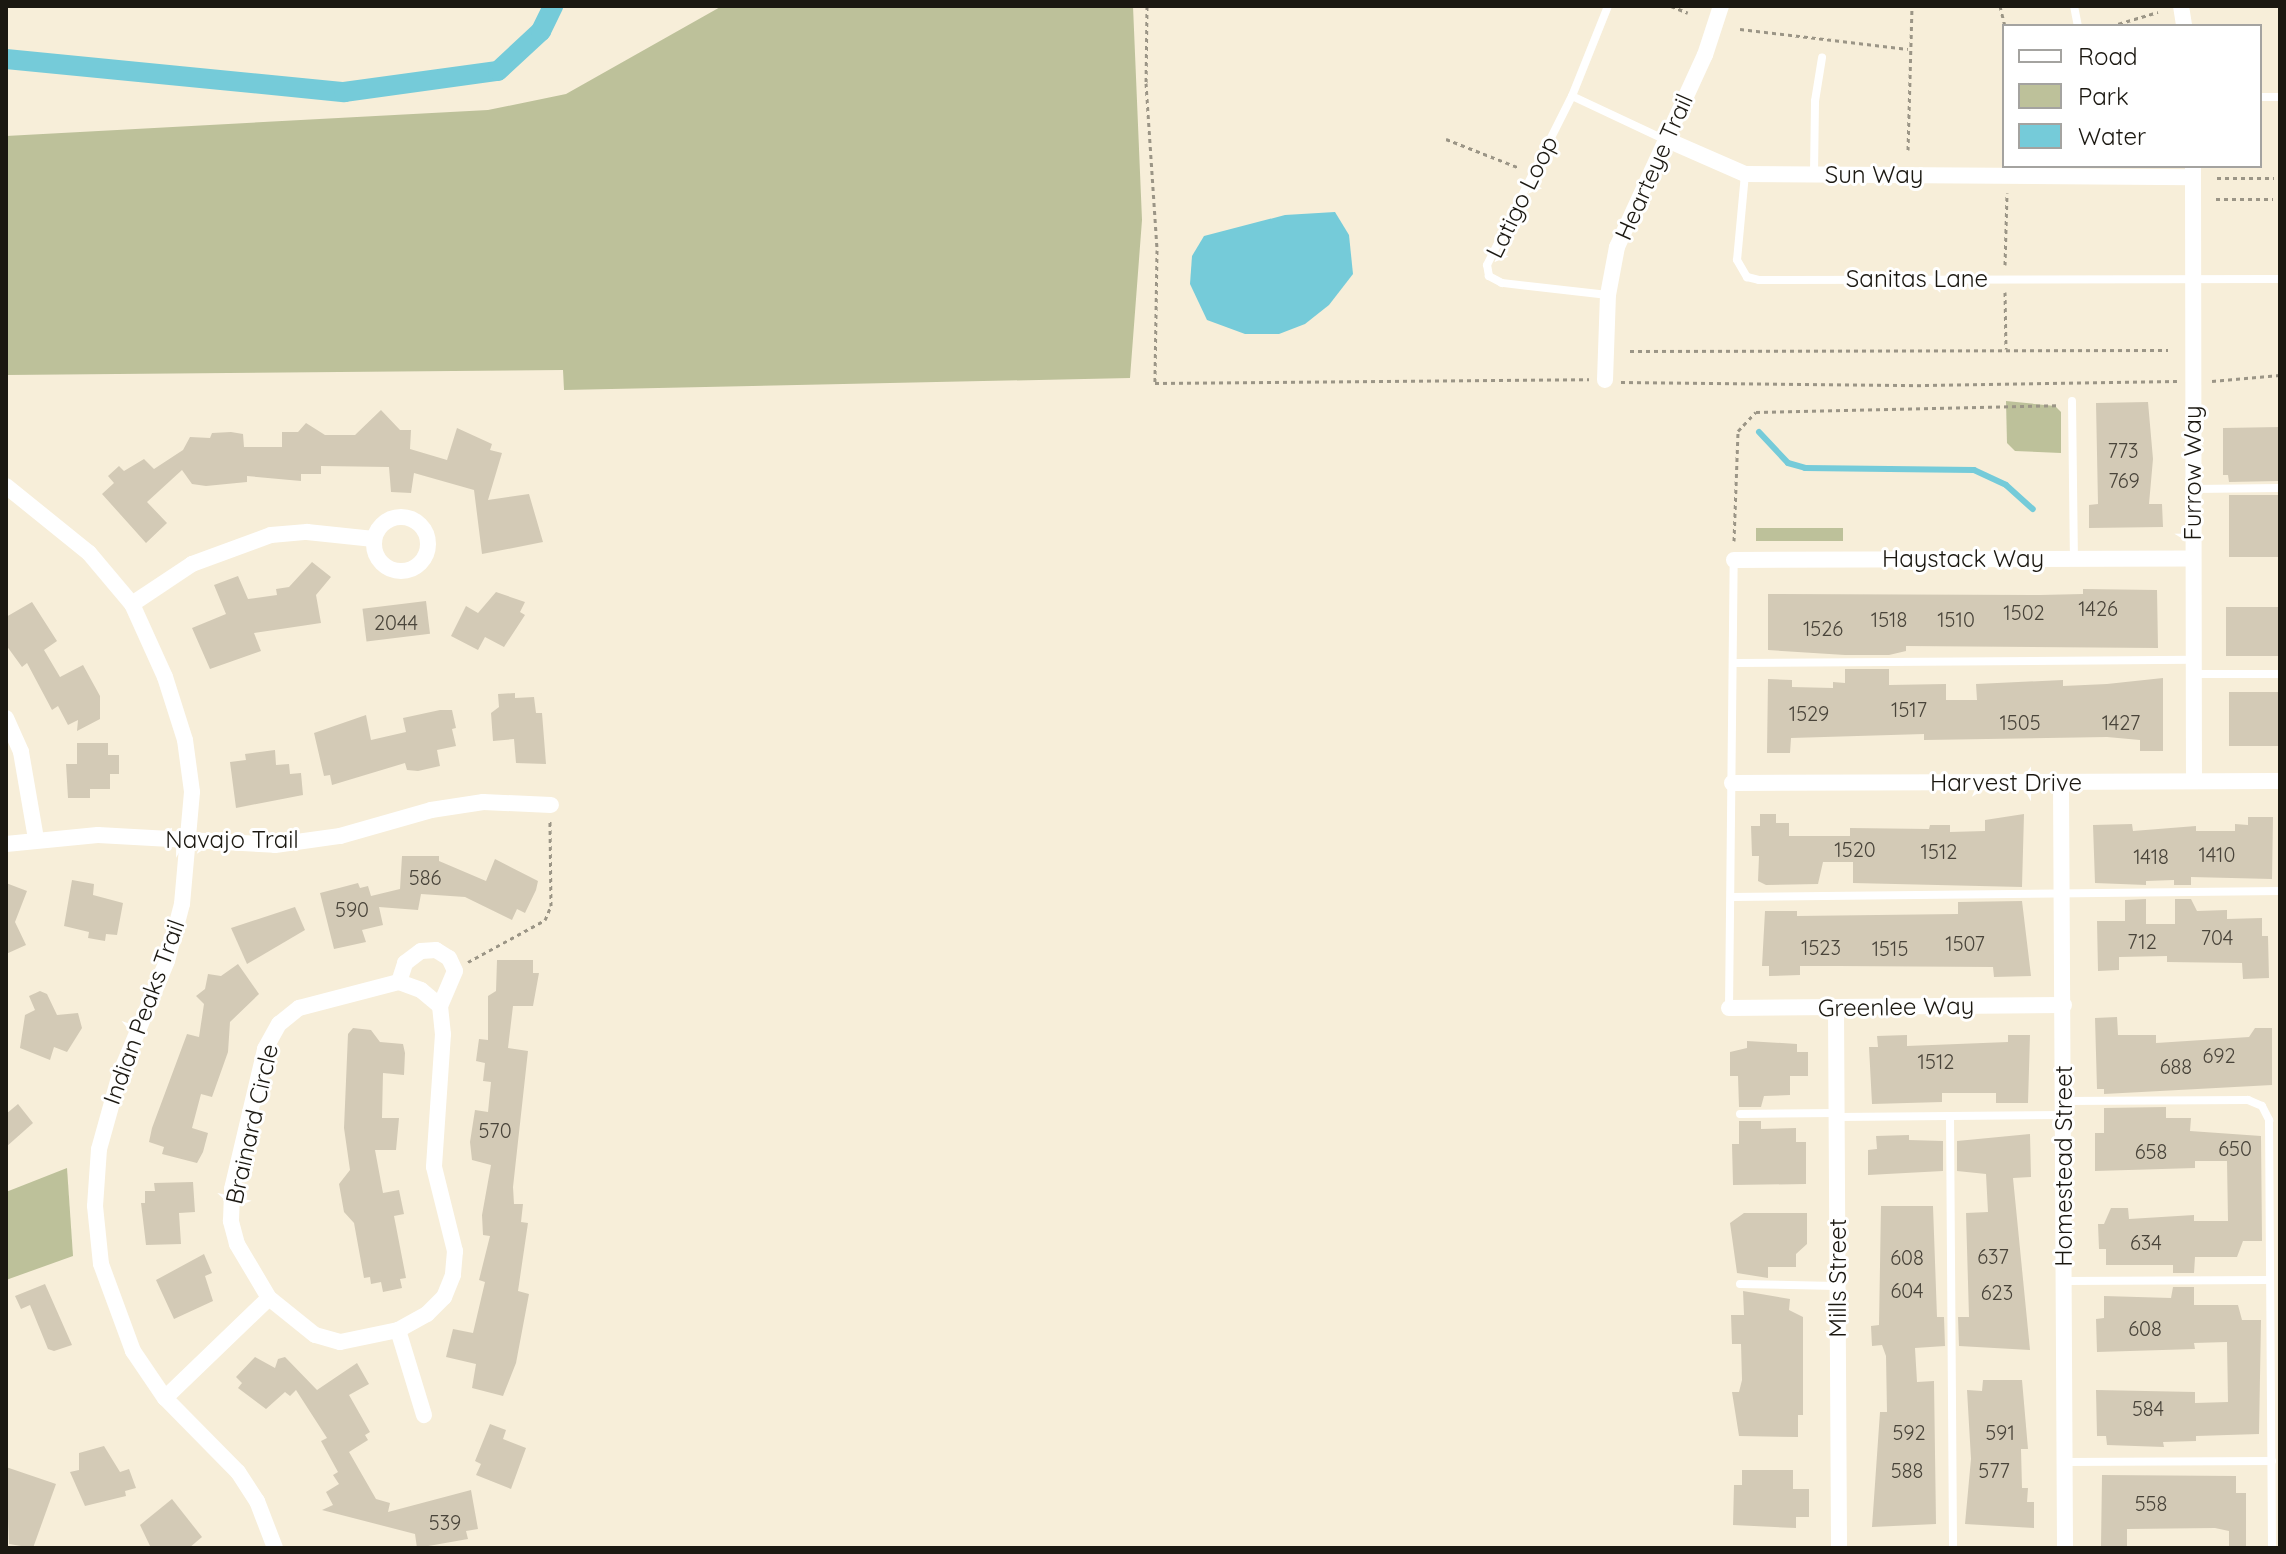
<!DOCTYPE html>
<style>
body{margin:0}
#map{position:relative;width:2286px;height:1554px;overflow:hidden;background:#f7eed9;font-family:Quicksand,sans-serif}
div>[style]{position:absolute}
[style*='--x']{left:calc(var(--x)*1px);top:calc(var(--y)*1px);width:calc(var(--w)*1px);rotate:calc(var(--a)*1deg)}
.green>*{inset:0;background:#bdc19a;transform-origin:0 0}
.water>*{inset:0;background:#75cbd9}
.stream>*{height:6px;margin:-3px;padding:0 3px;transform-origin:3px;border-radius:3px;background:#75cbd9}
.canal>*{height:20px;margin:-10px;padding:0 10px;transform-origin:10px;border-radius:10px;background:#75cbd9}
.building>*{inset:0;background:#d3cab6;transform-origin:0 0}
.path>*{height:3px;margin-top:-1.5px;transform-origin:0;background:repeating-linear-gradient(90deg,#9b9586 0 4px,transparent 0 8px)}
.lane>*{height:8px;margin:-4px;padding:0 4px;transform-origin:4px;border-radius:4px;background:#fff}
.street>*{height:16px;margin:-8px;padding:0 8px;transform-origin:8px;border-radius:8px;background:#fff}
.street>.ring{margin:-8px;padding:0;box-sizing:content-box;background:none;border:16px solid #fff;border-radius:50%}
span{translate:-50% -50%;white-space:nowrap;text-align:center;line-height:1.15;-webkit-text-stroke:6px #fff;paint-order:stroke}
.number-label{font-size:20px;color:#49443a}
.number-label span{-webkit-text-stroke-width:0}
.street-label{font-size:24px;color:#1b1811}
.frame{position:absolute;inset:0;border:8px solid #1b1811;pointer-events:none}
.legend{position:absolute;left:2002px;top:24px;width:260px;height:144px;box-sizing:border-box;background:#fff;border:2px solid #a4a3a0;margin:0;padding:10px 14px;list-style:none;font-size:24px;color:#1b1811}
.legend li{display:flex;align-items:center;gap:16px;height:40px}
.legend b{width:40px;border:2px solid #a4a3a0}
</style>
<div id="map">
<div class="green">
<i style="clip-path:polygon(722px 6px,1133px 6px,1142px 220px,1130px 378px,564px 390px,563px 370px,6px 375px,6px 136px,488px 110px,566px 94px)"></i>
<i style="clip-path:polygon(2006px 401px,2055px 406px,2061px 412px,2061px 453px,2015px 451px,2007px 443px)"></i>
<i style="left:1843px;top:528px;width:13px;height:87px;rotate:90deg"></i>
<i style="clip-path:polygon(67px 1168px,73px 1256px,6px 1280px,6px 1192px)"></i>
</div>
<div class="water">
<i style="clip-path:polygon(1335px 212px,1349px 235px,1353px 274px,1329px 305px,1305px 324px,1279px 334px,1245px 334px,1207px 320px,1190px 284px,1192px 256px,1204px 236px,1285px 215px)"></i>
</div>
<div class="stream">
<i style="--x:1759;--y:432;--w:42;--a:46.9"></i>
<i style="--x:1788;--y:463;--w:18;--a:16"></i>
<i style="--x:1805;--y:468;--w:169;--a:0.7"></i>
<i style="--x:1974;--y:470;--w:35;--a:25"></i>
<i style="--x:2006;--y:485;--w:36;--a:42"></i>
</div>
<div class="canal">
<i style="--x:6;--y:59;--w:340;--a:5.6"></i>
<i style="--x:344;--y:92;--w:155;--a:-7.8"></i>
<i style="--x:498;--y:71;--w:59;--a:-42.9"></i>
<i style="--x:541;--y:31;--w:28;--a:-64"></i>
</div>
<div class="building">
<i style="clip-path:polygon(2148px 402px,2153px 459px,2149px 504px,2162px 504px,2163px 527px,2089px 528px,2089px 505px,2098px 504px,2096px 403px)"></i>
<i style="clip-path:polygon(381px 410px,400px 430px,411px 430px,410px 449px,447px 460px,457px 428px,492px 444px,490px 450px,502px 453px,488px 500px,529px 494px,543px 542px,482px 554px,474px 490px,414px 473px,411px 493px,391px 492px,389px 467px,321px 466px,321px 474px,301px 474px,301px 481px,247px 476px,247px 482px,206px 486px,192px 484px,182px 470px,147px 502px,167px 523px,146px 543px,102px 494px,114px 483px,108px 476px,119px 466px,124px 471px,144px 459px,154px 469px,183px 450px,190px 437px,210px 438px,212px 433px,231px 432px,243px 434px,244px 447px,282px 447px,282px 432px,298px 432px,306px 423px,325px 435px,355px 435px)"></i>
<i style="clip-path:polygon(2280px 427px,2279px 481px,2229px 482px,2228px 475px,2223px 475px,2223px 428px)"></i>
<i style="left:2280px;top:495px;width:62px;height:51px;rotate:90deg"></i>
<i style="clip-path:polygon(312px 562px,331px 577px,316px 595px,321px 623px,254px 633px,261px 651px,210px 669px,192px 628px,226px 614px,214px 585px,238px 576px,248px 599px,277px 595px,276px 589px,289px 587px)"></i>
<i style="clip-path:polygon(2083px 589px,2157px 590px,2158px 648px,1906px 646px,1906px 651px,1889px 655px,1845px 655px,1768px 650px,1768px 594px,2040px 595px,2083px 594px)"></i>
<i style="clip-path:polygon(496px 592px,525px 602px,520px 612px,525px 615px,504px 647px,485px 637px,478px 650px,451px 636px,466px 606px,478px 613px)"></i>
<i style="left:426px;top:601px;width:33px;height:64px;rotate:83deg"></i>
<i style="clip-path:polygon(32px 602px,57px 641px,44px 650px,60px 677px,83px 665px,100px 696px,100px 719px,77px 731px,78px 720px,68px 725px,58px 706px,52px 710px,27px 663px,22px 667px,6px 645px,6px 617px)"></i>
<i style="left:2280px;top:607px;width:49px;height:54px;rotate:90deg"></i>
<i style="clip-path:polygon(1845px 669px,1889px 669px,1889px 685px,1946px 684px,1946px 700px,1977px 700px,1976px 684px,2063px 680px,2063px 686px,2107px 684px,2163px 678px,2163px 751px,2140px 751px,2140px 740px,2107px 737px,1924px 740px,1924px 734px,1791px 738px,1790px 753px,1767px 753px,1768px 679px,1792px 680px,1792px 687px,1833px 688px,1833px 682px,1845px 683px)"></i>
<i style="left:2280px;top:692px;width:54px;height:51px;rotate:90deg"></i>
<i style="clip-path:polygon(515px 693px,515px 698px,534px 697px,536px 713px,542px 713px,546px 764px,516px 763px,514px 739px,493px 741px,491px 713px,499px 707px,498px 694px)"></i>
<i style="clip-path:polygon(440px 710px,452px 710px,456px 728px,452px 729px,456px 746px,437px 750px,440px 766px,418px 771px,407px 770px,405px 763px,332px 785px,330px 775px,324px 776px,314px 733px,366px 715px,371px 740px,406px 732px,403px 718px)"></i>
<i style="clip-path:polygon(77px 743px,108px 743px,108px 755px,119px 755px,119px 774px,110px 774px,110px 789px,90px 789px,90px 798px,68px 798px,66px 764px,77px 764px)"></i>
<i style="clip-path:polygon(275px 750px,276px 765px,289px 764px,290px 774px,301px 773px,303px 795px,236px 808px,230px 762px,246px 760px,245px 754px)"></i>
<i style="clip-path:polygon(1760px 814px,1776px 814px,1776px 823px,1789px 823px,1789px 836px,1850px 836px,1850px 828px,1929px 829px,1930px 825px,1950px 825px,1950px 832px,1985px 831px,1985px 820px,2024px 814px,2022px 887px,1853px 883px,1853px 862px,1823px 862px,1818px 884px,1766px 885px,1758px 881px,1759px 856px,1752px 856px,1751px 826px,1760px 826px)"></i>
<i style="clip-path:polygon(2248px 817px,2273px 817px,2272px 879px,2191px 877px,2191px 885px,2174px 885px,2174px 880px,2146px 881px,2146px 885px,2095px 883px,2093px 825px,2132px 824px,2133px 831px,2196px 826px,2196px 831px,2235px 831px,2235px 824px,2248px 825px)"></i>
<i style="clip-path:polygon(402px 856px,439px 856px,439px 861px,486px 881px,495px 859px,538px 881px,536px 890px,525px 913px,517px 909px,512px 920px,465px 897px,421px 894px,418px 910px,379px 907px,383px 925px,362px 930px,366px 942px,334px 949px,320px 893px,358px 883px,360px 888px,368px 886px,371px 896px,400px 889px)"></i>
<i style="clip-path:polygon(72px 880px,94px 884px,93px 895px,123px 903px,117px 935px,106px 934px,105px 941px,88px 938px,89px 932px,64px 926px)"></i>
<i style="clip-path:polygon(6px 883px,27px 891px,15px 922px,26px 945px,6px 954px)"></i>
<i style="clip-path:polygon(2146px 899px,2146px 924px,2175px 924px,2175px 899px,2191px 899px,2197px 911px,2227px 910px,2227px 919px,2262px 918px,2262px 936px,2268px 936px,2269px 978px,2243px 979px,2242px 963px,2167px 962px,2167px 956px,2119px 957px,2119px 970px,2098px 971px,2097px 921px,2125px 921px,2125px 900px)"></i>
<i style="clip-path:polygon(2022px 901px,2031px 976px,1994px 977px,1993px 967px,1838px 966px,1800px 966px,1800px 975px,1769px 976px,1769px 966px,1762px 966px,1765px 911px,1797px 911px,1797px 916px,1958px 914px,1958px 902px)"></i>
<i style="clip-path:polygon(295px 907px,305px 930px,247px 964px,231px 928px)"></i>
<i style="clip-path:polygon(497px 960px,533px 960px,533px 973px,539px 973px,533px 1006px,513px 1006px,508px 1048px,528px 1051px,513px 1187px,514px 1204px,523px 1204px,521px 1222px,528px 1223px,518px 1291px,529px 1294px,516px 1363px,503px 1396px,472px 1388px,476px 1364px,446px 1357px,453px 1329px,473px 1333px,485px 1282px,479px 1280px,490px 1236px,483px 1235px,482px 1215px,491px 1165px,472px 1160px,470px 1142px,475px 1110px,488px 1112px,491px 1082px,483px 1081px,485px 1063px,476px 1061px,479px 1039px,488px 1040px,488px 996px,496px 991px)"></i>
<i style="clip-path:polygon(238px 964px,259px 994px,230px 1022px,228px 1052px,212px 1097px,201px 1094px,192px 1128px,208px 1133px,203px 1152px,197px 1163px,162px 1154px,164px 1147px,149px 1142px,152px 1128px,187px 1034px,199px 1037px,204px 1004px,196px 996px,205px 989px,208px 974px,221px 976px)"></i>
<i style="clip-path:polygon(40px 991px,47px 994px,57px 1015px,78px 1013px,82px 1028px,67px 1052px,54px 1047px,50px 1060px,20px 1048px,25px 1015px,35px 1010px,29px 996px)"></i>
<i style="clip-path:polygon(2117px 1017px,2118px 1035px,2156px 1035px,2156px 1043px,2249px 1037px,2255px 1028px,2272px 1028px,2272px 1085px,2104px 1094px,2104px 1089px,2097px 1089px,2095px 1018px)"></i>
<i style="clip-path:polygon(353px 1028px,371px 1030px,380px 1042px,403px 1044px,405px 1053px,404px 1075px,383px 1073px,382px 1118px,399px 1118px,396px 1150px,375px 1150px,383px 1193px,399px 1190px,404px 1214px,394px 1216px,406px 1278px,400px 1279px,402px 1288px,383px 1292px,381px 1282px,371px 1284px,370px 1277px,364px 1278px,354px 1223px,344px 1212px,339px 1184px,350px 1170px,344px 1128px,348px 1034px)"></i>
<i style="clip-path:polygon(1907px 1035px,1907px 1046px,2008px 1042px,2008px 1035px,2030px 1035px,2028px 1103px,1996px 1103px,1996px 1093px,1942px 1093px,1942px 1102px,1872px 1104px,1869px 1047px,1878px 1047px,1877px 1036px)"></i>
<i style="clip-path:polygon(1747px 1041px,1797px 1044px,1797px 1052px,1808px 1052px,1808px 1076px,1790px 1076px,1790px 1095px,1764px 1096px,1761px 1107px,1739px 1107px,1738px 1076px,1730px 1076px,1730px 1052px,1747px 1048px)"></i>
<i style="clip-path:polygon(18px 1104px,33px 1123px,6px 1147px,6px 1114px)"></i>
<i style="clip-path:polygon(2166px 1107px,2166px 1118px,2191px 1118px,2190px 1131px,2261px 1136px,2262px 1241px,2243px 1241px,2237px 1257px,2195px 1257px,2194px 1273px,2173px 1273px,2173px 1265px,2106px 1265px,2106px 1249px,2099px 1249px,2098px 1224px,2104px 1224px,2111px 1208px,2128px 1208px,2129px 1219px,2194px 1215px,2194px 1221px,2228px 1221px,2227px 1161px,2195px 1161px,2195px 1168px,2095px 1171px,2095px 1133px,2104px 1133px,2104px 1108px)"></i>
<i style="clip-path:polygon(1739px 1121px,1761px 1121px,1761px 1129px,1796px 1128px,1796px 1142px,1806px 1142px,1806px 1184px,1733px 1185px,1732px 1144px,1739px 1144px)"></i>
<i style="clip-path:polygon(2030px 1134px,2031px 1177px,2013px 1178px,2030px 1350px,1959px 1346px,1958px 1317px,1969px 1317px,1966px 1213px,1988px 1212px,1986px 1174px,1957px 1171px,1957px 1141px)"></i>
<i style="clip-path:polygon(1909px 1135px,1909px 1140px,1943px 1141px,1943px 1171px,1868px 1175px,1868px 1150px,1877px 1149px,1876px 1136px)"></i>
<i style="clip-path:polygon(193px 1182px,195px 1212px,179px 1213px,181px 1244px,146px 1245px,141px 1203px,145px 1203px,145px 1191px,155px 1191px,154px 1183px)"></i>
<i style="clip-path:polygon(1881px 1206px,1933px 1206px,1937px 1317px,1944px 1317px,1945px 1346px,1915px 1348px,1917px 1382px,1934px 1381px,1936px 1524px,1872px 1527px,1880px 1412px,1887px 1412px,1886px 1356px,1882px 1345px,1872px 1346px,1871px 1326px,1879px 1325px)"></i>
<i style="clip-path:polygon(1744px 1213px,1807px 1213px,1807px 1244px,1796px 1254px,1796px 1267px,1768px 1267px,1768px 1278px,1737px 1273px,1730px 1223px)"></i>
<i style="clip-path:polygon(204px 1254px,212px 1273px,205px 1276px,213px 1301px,174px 1319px,156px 1280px)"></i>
<i style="clip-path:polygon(45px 1284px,72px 1345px,54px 1351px,48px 1349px,30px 1305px,21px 1309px,15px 1296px)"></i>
<i style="clip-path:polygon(2173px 1287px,2194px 1287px,2194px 1305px,2238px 1305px,2242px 1320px,2261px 1320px,2259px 1434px,2196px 1436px,2196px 1441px,2163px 1442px,2164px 1447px,2107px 1445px,2106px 1436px,2097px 1436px,2096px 1390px,2195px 1392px,2195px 1403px,2228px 1402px,2227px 1342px,2194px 1343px,2195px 1349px,2097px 1352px,2096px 1319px,2104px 1318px,2104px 1296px,2171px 1298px)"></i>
<i style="clip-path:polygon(1743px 1291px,1790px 1299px,1789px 1310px,1803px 1317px,1803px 1415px,1798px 1415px,1798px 1437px,1739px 1436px,1732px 1392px,1739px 1392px,1742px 1380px,1741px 1344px,1732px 1344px,1731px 1315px,1744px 1315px)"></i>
<i style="clip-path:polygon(255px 1357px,275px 1368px,278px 1359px,285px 1357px,317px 1390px,357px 1363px,369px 1384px,349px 1395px,370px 1432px,365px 1435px,368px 1440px,349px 1452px,376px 1499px,390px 1503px,388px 1512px,471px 1490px,478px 1529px,466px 1531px,468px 1539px,417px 1548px,415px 1534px,322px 1510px,333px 1505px,326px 1492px,339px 1484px,333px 1475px,338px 1472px,321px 1441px,327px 1438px,296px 1390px,290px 1396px,285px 1392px,266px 1409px,238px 1388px,242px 1383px,236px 1377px)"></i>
<i style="clip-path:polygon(1983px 1380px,2022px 1380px,2028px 1449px,2021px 1449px,2022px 1488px,2028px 1488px,2027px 1502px,2034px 1502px,2034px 1528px,1965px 1524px,1971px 1459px,1967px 1390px,1982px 1391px)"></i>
<i style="clip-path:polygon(490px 1424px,506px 1430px,503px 1439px,526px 1448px,511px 1489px,476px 1475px,481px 1464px,475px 1461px)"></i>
<i style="clip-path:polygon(104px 1446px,120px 1472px,129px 1469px,136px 1488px,125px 1491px,126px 1496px,85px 1506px,70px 1472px,79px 1470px,79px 1453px)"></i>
<i style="clip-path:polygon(6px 1467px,56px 1484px,33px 1548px,9px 1544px)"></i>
<i style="clip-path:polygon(1742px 1470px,1793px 1470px,1793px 1489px,1809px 1489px,1809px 1517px,1796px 1517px,1796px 1528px,1733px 1525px,1734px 1485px,1742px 1485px)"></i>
<i style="clip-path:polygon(2102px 1475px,2236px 1476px,2236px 1493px,2246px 1493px,2246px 1548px,2229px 1548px,2229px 1531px,2215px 1528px,2127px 1529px,2127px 1546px,2101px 1546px)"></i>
<i style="clip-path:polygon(172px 1499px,202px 1537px,189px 1548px,151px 1548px,140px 1525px)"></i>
</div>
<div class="path">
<i style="--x:1147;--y:6;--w:77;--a:90.7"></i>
<i style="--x:1146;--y:83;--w:167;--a:86.2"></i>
<i style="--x:1157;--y:250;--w:133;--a:90.9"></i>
<i style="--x:1155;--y:383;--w:434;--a:-0.5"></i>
<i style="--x:1671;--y:6;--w:18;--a:22"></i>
<i style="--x:2000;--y:6;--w:21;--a:76"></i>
<i style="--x:2111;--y:26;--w:49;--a:-16.6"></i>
<i style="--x:1740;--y:29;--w:169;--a:6.8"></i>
<i style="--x:1446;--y:139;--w:79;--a:21.4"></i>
<i style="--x:1908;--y:150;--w:144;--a:-88.4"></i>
<i style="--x:2217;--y:178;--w:57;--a:0"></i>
<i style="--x:2216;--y:199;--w:57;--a:0"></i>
<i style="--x:2005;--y:265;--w:72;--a:-88.4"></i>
<i style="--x:2005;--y:292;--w:57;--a:89"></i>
<i style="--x:1630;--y:351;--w:538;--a:-0.11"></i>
<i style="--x:2212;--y:381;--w:68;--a:-5"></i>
<i style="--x:1621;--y:382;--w:304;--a:0.6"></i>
<i style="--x:1925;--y:385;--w:252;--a:-0.9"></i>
<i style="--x:1734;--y:541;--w:110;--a:-87.9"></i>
<i style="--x:1738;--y:431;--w:26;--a:-47"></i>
<i style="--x:1756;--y:412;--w:302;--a:-1.3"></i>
<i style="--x:468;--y:962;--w:88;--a:-28.6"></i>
<i style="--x:545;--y:920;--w:15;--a:-67"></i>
<i style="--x:551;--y:906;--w:85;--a:-90.7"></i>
</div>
<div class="lane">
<i style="--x:2074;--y:6;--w:20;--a:79"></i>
<i style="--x:1572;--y:96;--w:102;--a:25.1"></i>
<i style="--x:2260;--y:97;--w:18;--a:0"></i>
<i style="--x:1745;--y:174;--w:86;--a:95.3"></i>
<i style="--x:1737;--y:260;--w:20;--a:60"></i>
<i style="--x:1747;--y:277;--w:12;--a:14"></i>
<i style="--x:1759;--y:280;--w:521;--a:-0.11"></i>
<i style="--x:1814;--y:174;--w:73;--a:-89.2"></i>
<i style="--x:1815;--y:101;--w:44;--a:-80.8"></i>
<i style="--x:1608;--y:295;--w:107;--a:-173.5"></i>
<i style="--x:1502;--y:283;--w:15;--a:-152"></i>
<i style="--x:1489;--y:276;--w:11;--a:-100"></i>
<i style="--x:1487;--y:265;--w:189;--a:-63.3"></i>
<i style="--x:1572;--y:96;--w:97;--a:-68.2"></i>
<i style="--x:2072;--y:401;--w:157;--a:89.3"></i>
<i style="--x:2194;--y:489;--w:86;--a:-0.7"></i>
<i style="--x:1733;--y:663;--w:460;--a:-0.4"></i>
<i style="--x:2194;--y:674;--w:86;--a:0"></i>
<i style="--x:1731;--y:897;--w:549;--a:-0.63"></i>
<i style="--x:1729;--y:1008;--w:448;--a:-89.4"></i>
<i style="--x:2064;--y:1101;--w:184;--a:-0.3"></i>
<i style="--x:2248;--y:1100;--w:15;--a:23"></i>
<i style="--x:2262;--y:1106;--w:16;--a:63"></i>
<i style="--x:2269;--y:1120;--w:428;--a:89.6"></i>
<i style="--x:1740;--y:1114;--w:96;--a:-0.6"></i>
<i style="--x:1950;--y:1116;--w:432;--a:89.6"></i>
<i style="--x:1837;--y:1117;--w:227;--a:-0.5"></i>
<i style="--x:2064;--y:1281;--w:206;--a:-0.3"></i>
<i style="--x:1740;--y:1284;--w:97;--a:1.2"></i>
<i style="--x:2065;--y:1462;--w:207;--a:-0.3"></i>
</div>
<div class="street">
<i style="--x:2181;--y:6;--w:20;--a:81"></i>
<i style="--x:1665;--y:139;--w:87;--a:23.6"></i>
<i style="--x:1745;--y:174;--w:448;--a:0.4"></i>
<i style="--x:2193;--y:166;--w:615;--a:89.91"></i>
<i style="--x:1605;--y:380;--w:85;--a:-88"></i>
<i style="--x:1608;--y:295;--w:49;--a:-79.4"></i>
<i style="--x:1617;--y:247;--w:211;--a:-65.4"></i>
<i style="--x:1705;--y:55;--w:52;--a:-71.9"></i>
<i style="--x:6;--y:486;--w:107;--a:38.9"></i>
<i style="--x:89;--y:553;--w:67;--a:49.9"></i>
<i style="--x:132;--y:604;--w:80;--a:65.7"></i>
<i style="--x:165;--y:677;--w:66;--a:72.4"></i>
<i style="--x:185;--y:740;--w:52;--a:82.3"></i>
<i style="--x:192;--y:792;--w:112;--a:95.1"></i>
<i style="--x:182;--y:904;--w:59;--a:104.7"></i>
<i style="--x:167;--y:961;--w:122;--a:112.6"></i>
<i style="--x:120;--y:1074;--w:78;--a:105.6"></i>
<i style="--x:99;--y:1149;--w:57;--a:94"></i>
<i style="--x:95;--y:1206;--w:58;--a:84.1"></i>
<i style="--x:101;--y:1264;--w:93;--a:69.8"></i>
<i style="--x:133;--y:1351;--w:57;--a:55.8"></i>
<i style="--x:165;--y:1398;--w:104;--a:45.4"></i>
<i style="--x:238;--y:1472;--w:35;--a:57"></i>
<i style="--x:257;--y:1501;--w:50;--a:69"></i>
<i class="ring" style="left:374px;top:517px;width:38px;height:38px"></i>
<i style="--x:1734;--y:560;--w:459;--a:-0.2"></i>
<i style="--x:132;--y:604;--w:72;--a:-33.7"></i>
<i style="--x:192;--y:564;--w:84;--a:-20.2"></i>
<i style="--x:271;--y:535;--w:36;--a:-5"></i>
<i style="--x:307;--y:532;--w:67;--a:6"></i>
<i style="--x:6;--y:718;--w:37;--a:66"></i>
<i style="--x:21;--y:752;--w:88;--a:80.2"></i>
<i style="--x:1732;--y:783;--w:548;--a:-0.21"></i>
<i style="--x:2061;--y:783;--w:765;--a:89.7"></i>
<i style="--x:6;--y:844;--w:92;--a:-5.6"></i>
<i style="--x:98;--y:835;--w:177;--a:3.2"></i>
<i style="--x:275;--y:845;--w:66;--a:-7.9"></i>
<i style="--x:340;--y:836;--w:95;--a:-15.9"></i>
<i style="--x:431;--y:810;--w:53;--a:-8.7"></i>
<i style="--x:483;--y:802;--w:68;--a:2.5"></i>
<i style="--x:399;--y:982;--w:23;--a:20"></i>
<i style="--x:421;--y:990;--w:25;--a:40"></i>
<i style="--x:440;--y:1006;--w:28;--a:84"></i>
<i style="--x:443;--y:1034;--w:133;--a:93.9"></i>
<i style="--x:434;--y:1167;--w:87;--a:76"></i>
<i style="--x:455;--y:1251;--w:24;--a:95"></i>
<i style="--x:453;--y:1275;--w:24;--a:112"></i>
<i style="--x:444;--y:1297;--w:24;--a:135"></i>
<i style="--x:427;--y:1314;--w:33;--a:151"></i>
<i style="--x:398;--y:1330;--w:59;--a:168.3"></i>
<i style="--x:340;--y:1342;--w:26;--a:-164"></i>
<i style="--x:315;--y:1335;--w:59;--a:-141.2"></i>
<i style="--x:269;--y:1298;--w:63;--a:-120.7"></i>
<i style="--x:237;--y:1244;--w:24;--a:-105"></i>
<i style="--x:231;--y:1221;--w:32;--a:-88"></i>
<i style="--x:232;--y:1189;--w:144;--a:-76.7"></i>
<i style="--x:265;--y:1049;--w:29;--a:-61"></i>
<i style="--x:279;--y:1024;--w:26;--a:-39"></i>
<i style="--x:299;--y:1008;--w:103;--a:-14.6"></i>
<i style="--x:399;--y:982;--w:20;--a:-72"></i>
<i style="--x:405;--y:963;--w:20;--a:-37"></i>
<i style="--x:421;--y:951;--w:15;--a:-4"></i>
<i style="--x:436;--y:950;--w:15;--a:32"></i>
<i style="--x:449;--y:958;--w:14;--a:65"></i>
<i style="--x:455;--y:971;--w:38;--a:113"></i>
<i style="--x:1729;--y:1008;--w:335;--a:-0.5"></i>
<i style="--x:1836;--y:1008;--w:540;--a:89.68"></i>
<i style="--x:398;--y:1330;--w:89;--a:73"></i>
<i style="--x:165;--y:1398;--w:144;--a:-43.9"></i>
</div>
<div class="number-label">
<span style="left:2123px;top:450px">773</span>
<span style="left:2124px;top:480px">769</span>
<span style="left:2098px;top:608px">1426</span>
<span style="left:2024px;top:612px">1502</span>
<span style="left:1889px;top:619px">1518</span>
<span style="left:1956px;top:619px">1510</span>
<span style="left:396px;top:622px">2044</span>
<span style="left:1823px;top:628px">1526</span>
<span style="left:1909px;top:709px">1517</span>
<span style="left:1809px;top:713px">1529</span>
<span style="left:2020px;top:722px">1505</span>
<span style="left:2121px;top:722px">1427</span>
<span style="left:1855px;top:849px">1520</span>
<span style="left:1939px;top:851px">1512</span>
<span style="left:2217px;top:854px">1410</span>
<span style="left:2151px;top:856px">1418</span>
<span style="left:425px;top:877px">586</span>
<span style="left:352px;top:909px">590</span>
<span style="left:2217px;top:937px">704</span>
<span style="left:2142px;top:941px">712</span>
<span style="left:1965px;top:943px">1507</span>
<span style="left:1821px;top:947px">1523</span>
<span style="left:1890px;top:948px">1515</span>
<span style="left:2219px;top:1055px">692</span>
<span style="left:1936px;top:1061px">1512</span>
<span style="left:2176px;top:1066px">688</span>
<span style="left:495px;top:1130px">570</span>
<span style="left:2235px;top:1148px">650</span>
<span style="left:2151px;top:1151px">658</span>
<span style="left:2146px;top:1242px">634</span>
<span style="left:1993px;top:1256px">637</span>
<span style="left:1907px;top:1257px">608</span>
<span style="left:1907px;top:1290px">604</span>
<span style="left:1997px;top:1292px">623</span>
<span style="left:2145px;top:1328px">608</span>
<span style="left:2148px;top:1408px">584</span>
<span style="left:1909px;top:1432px">592</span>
<span style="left:2000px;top:1432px">591</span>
<span style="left:1907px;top:1470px">588</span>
<span style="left:1994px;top:1470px">577</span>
<span style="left:2151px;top:1503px">558</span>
<span style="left:445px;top:1522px">539</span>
</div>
<div class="street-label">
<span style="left:1654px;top:167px;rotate:-66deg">Hearteye Trail</span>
<span style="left:1874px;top:175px">Sun Way</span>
<span style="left:1522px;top:197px;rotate:-64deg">Latigo Loop</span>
<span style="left:1917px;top:279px">Sanitas Lane</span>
<span style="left:2193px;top:473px;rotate:-90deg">Furrow Way</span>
<span style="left:1963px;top:559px">Haystack Way</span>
<span style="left:2006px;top:783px">Harvest Drive</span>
<span style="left:232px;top:840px">Navajo Trail</span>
<span style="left:1896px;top:1007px;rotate:-1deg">Greenlee Way</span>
<span style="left:144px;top:1012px;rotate:-70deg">Indian Peaks Trail</span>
<span style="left:252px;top:1124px;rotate:-77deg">Brainard Circle</span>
<span style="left:2064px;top:1166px;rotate:-90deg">Homestead Street</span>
<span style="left:1838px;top:1278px;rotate:-90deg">Mills Street</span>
</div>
<div class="frame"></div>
<ul class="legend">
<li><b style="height:10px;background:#fff"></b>Road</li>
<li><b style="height:22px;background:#bdc19a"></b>Park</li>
<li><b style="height:22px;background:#75cbd9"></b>Water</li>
</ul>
</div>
